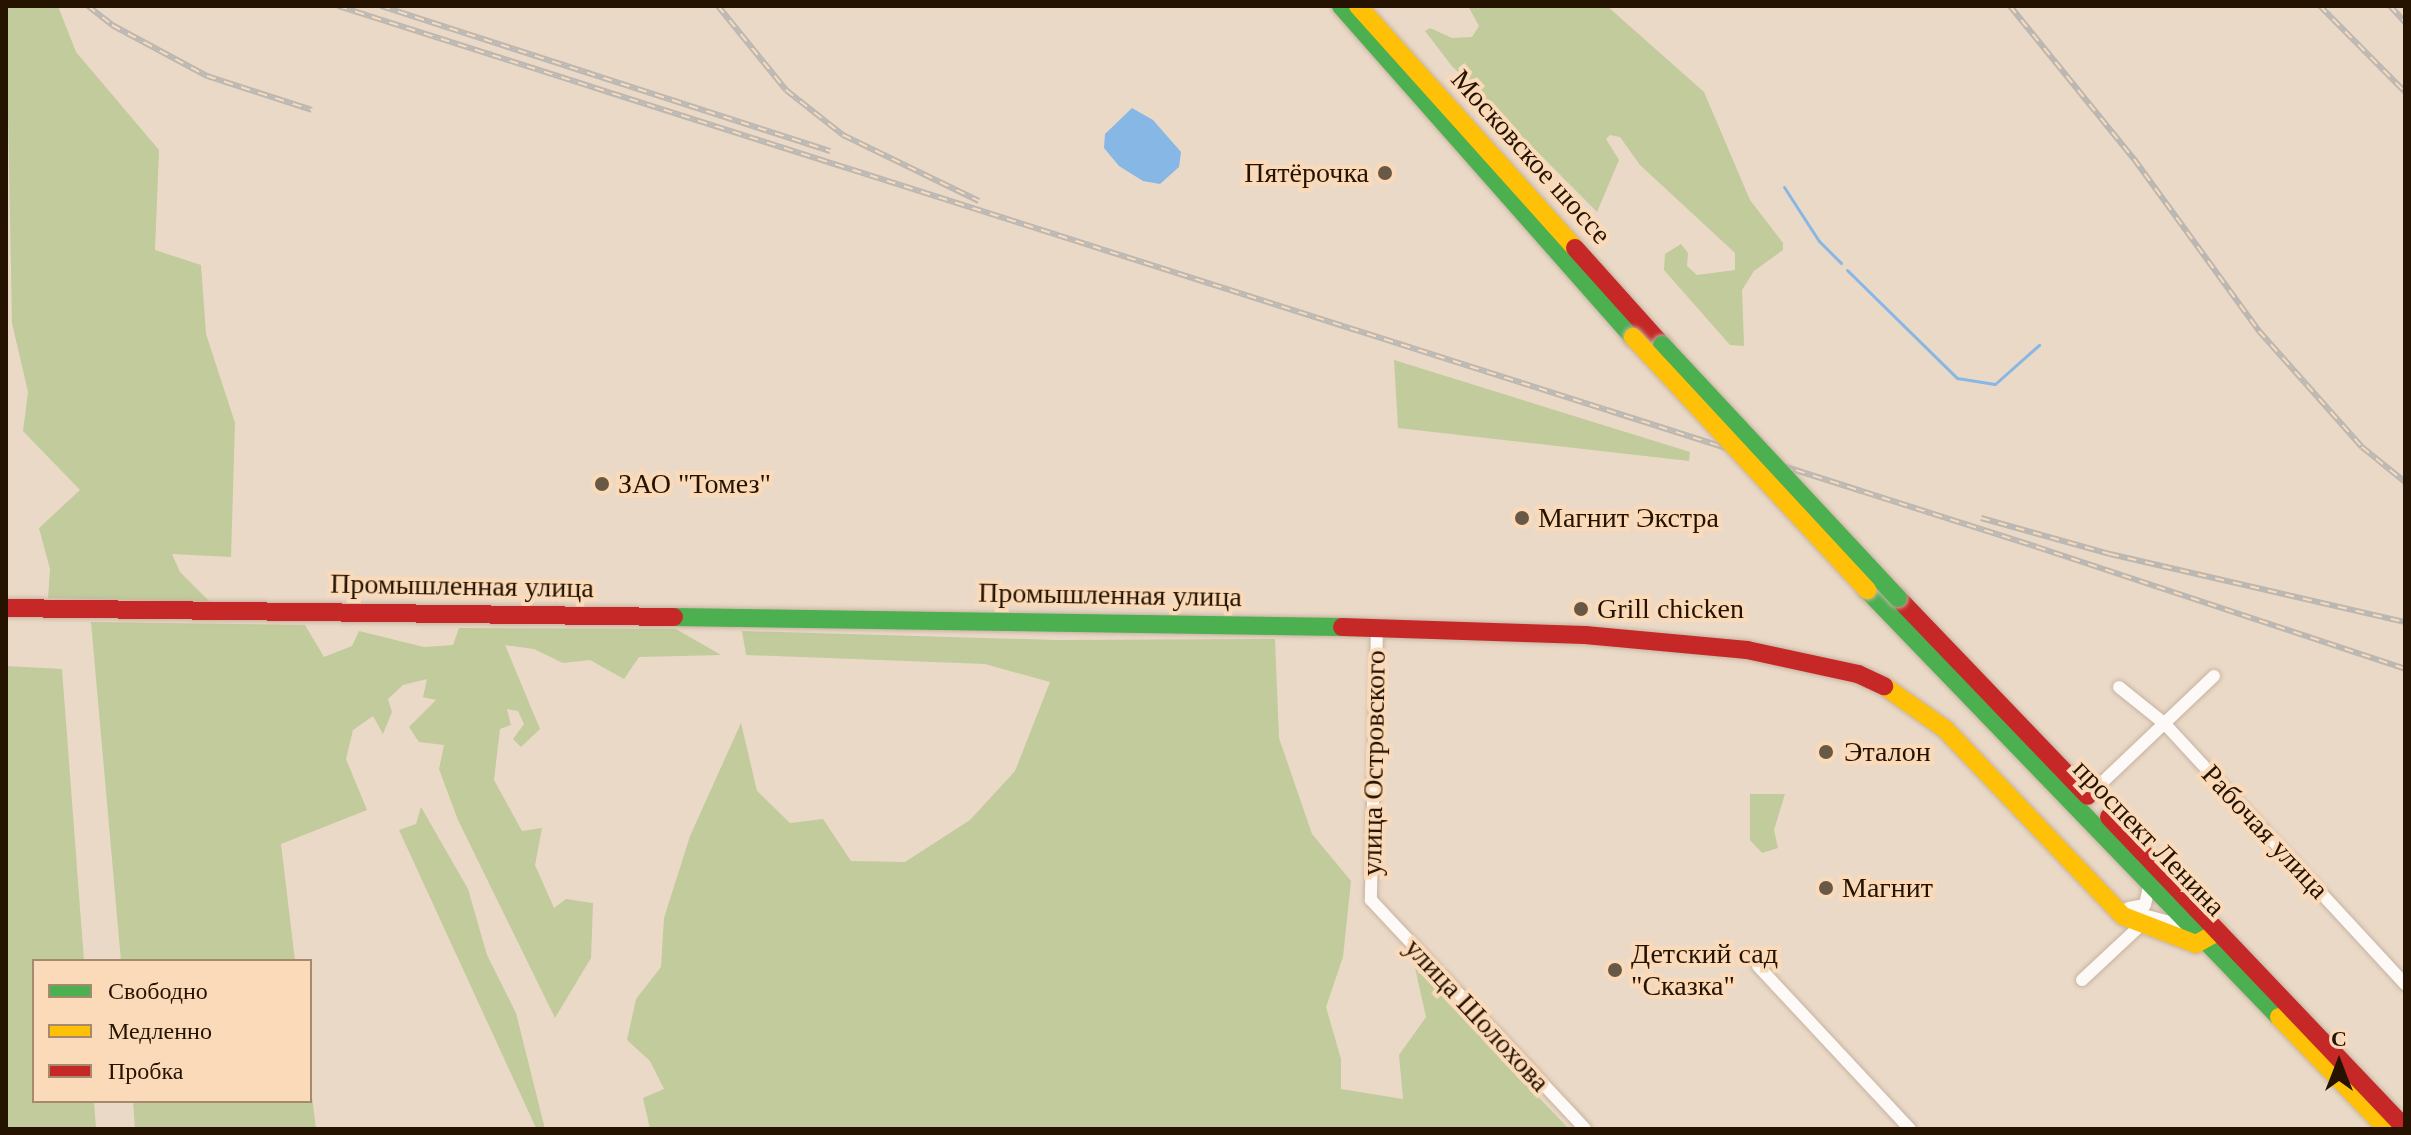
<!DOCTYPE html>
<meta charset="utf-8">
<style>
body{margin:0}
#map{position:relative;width:2411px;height:1135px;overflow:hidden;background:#ebd9c7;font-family:"Times New Roman",serif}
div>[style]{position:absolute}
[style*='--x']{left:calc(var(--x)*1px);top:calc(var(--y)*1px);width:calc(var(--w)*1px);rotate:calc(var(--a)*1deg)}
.green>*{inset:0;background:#c1cb9b}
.water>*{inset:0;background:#87b7e4}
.stream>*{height:3px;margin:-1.5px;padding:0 1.5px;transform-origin:1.5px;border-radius:1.5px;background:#87b7e4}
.roads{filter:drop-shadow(0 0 2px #c5b3a0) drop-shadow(0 0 2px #c5b3a0)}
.street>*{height:12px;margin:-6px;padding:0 6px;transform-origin:6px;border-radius:6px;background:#fcf9f7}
.fast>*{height:18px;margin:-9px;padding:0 9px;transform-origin:9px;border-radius:9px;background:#4caf50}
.slow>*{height:18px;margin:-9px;padding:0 9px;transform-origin:9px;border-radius:9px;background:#ffc107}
.jam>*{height:18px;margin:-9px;padding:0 9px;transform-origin:9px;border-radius:9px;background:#c62828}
.rail>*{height:6px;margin-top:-3px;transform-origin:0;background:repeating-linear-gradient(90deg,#fadab8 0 9px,#bbb7b2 0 18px);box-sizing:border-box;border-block:2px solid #bbb7b2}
.bridges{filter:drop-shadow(0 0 2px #c5b3a0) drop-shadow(0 0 2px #c5b3a0)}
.fast-bridge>*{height:18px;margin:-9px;padding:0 9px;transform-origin:9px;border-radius:9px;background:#4caf50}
.slow-bridge>*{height:18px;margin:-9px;padding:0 9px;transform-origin:9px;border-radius:9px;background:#ffc107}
.dots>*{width:22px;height:22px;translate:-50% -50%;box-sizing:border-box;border:4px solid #fadab8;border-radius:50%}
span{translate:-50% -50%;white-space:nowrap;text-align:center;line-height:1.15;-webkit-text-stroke:8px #fadab8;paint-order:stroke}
.street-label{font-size:28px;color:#251300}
.poi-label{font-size:28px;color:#251300}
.right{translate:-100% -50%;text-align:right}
.left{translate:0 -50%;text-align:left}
.frame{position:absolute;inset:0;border:8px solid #251300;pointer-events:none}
.legend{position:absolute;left:32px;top:959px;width:280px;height:144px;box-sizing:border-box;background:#fadab8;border:2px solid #a58a6e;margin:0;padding:10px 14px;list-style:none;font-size:24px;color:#251300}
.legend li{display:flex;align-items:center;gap:16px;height:40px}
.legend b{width:40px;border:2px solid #a58a6e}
.north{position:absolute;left:2299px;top:1023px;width:80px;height:80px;-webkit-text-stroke:6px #fadab8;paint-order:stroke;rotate:0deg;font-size:22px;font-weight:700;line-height:32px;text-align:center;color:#251300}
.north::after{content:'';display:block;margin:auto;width:28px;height:36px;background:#251300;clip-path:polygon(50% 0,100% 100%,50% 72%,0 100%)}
</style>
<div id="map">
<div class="green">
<i style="clip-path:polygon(6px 6px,58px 6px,76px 52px,159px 150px,155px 250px,201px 265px,206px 334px,235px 423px,231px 557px,172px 554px,180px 572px,210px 602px,48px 598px,50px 569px,39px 528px,80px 490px,23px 431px,28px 392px,12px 323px)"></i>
<i style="clip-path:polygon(1468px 6px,1607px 6px,1704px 92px,1750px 200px,1783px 243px,1783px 250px,1754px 271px,1742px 290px,1744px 346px,1730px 345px,1664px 270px,1665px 254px,1681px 244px,1688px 253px,1687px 266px,1697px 275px,1735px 270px,1735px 253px,1640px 165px,1620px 137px,1610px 135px,1606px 139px,1619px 160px,1597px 212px,1451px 65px,1425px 31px,1430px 28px,1452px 38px,1472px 37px,1479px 26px)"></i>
<i style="clip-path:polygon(1394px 360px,1690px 452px,1689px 461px,1398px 428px)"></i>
<i style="clip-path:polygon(91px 622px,305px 625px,324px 657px,352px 646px,359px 631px,424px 647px,453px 645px,459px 628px,676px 629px,721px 655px,639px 657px,624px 679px,590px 660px,563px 663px,534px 649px,505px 645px,540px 729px,521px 747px,513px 739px,524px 724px,518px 711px,507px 709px,511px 725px,500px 729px,494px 780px,522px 831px,542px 828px,535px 865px,554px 908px,566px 899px,593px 903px,591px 958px,555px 1018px,458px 820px,439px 769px,444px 745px,419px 742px,409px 727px,436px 700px,423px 697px,427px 679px,403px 685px,388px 699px,392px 712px,383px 734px,373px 716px,353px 730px,346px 759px,367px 810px,281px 844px,295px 961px,121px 961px)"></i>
<i style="clip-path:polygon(742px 631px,1057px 640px,1275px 639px,1279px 738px,1312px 834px,1351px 881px,1343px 957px,1326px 1007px,1341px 1059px,1341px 1089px,1403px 1099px,1399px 1055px,1426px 1017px,1415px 968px,1569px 1129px,650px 1129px,643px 1098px,664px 1089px,650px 1061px,627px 1040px,636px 999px,661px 967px,664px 918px,690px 836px,741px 723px,757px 791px,790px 823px,823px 819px,851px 861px,905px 862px,970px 820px,1015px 771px,1050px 682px,985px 664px,746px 655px)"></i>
<i style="clip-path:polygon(6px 666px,62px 669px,84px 961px,34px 961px,34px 1101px,94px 1101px,96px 1129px,6px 1129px)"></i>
<i style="clip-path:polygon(1750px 794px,1785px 794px,1774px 830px,1778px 848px,1762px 853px,1750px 840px)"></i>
<i style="clip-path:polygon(421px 807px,468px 889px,487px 955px,516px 1013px,545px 1129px,536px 1128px,399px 830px,416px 824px)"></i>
<i style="clip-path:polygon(310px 1080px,316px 1129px,135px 1129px,133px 1101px,310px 1101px)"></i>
</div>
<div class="water">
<i style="clip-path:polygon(1132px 108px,1153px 120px,1181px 152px,1179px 167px,1160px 184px,1143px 181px,1119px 166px,1104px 148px,1105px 134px)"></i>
</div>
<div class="stream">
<i style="--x:1784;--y:187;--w:64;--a:57.1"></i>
<i style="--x:1819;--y:241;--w:31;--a:45"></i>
<i style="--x:1847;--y:270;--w:154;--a:44.5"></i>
<i style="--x:1957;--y:378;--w:38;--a:9"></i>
<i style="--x:1995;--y:384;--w:59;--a:-41.6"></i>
</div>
<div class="roads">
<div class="street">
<i style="--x:1377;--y:627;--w:273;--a:91.3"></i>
<i style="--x:1371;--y:900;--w:313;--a:46.9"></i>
<i style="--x:2119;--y:687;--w:59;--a:38.8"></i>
<i style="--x:2165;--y:724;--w:354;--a:47.3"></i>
<i style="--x:2088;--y:796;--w:174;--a:-43.6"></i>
<i style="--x:2117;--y:908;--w:78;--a:14.9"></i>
<i style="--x:2129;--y:908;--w:16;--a:-11"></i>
<i style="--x:2145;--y:905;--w:25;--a:-78"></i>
<i style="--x:1758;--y:966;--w:223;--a:47"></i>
<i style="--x:2082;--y:980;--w:79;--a:-43"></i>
</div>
<div class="fast">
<i style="--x:1341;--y:6;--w:441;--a:48.6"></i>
<i style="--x:1867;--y:590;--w:593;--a:46.02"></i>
<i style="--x:674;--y:617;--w:668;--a:0.86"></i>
</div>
<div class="slow">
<i style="--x:1358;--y:6;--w:325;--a:48.1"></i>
<i style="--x:1884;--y:686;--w:75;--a:35.2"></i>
<i style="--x:1945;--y:729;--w:258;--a:46.4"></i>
<i style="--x:2123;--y:916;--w:78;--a:21"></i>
<i style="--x:2196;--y:944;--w:26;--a:-29"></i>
<i style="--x:2279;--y:1017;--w:156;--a:46"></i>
</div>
<div class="jam">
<i style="--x:1575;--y:248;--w:130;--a:48.1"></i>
<i style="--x:1898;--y:598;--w:274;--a:46.2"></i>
<i style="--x:6;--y:608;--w:668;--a:0.77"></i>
<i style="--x:1342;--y:627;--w:243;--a:1.9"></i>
<i style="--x:1585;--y:635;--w:163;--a:5.3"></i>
<i style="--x:1747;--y:650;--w:114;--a:12.2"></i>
<i style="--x:1858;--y:674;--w:29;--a:25"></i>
<i style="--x:2109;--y:817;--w:429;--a:46.4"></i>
</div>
</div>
<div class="rail">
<i style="--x:88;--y:6;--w:31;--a:38"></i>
<i style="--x:112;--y:25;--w:108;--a:28.2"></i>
<i style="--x:207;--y:76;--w:110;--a:17.9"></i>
<i style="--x:338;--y:6;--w:1783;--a:17.66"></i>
<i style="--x:2037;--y:547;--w:388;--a:18.3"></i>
<i style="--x:381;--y:6;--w:472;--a:17.9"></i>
<i style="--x:718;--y:6;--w:108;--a:51"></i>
<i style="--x:786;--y:90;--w:73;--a:38.3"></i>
<i style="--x:843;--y:135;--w:151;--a:25.9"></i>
<i style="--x:2010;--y:6;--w:197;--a:51"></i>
<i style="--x:2134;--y:159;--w:213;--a:54"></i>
<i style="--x:2259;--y:331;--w:155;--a:48.4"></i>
<i style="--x:2362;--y:447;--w:55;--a:39.1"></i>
<i style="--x:2320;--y:6;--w:121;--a:45.3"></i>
<i style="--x:2390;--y:6;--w:22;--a:47"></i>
<i style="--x:1981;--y:518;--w:134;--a:15.6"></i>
<i style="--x:2110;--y:554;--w:303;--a:13"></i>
</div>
<div class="bridges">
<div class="fast-bridge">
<i style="--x:1662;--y:345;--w:346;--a:47"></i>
</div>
<div class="slow-bridge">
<i style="--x:1633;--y:337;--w:345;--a:47.2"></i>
</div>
</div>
<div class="dots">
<i style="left:1385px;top:173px;background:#6a5846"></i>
<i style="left:602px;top:484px;background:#6a5846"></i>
<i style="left:1522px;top:518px;background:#6a5846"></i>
<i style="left:1581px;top:609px;background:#6a5846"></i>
<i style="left:1826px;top:752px;background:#6a5846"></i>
<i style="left:1826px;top:888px;background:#6a5846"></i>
<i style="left:1615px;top:970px;background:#6a5846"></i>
</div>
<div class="street-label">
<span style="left:1531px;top:157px;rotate:48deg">Московское шоссе</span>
<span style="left:462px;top:586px;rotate:1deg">Промышленная улица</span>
<span style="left:1110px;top:595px;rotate:1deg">Промышленная улица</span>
<span style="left:1374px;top:763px;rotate:-89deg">улица Островского</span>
<span style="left:2265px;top:832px;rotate:47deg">Рабочая улица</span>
<span style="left:2149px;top:838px;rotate:46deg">проспект Ленина</span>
<span style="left:1477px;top:1015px;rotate:47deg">улица Шолохова</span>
</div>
<div class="poi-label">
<span class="right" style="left:1369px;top:173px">Пятёрочка</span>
<span class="left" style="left:618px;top:484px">ЗАО "Томез"</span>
<span class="left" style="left:1538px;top:518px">Магнит Экстра</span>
<span class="left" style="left:1597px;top:609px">Grill chicken</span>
<span class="left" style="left:1844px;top:752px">Эталон</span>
<span class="left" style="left:1842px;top:888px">Магнит</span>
<span class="left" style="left:1631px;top:970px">Детский сад<br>"Сказка"</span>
</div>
<div class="frame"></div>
<ul class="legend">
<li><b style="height:10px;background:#4caf50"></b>Свободно</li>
<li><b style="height:10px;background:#ffc107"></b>Медленно</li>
<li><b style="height:10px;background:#c62828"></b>Пробка</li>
</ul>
<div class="north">С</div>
</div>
